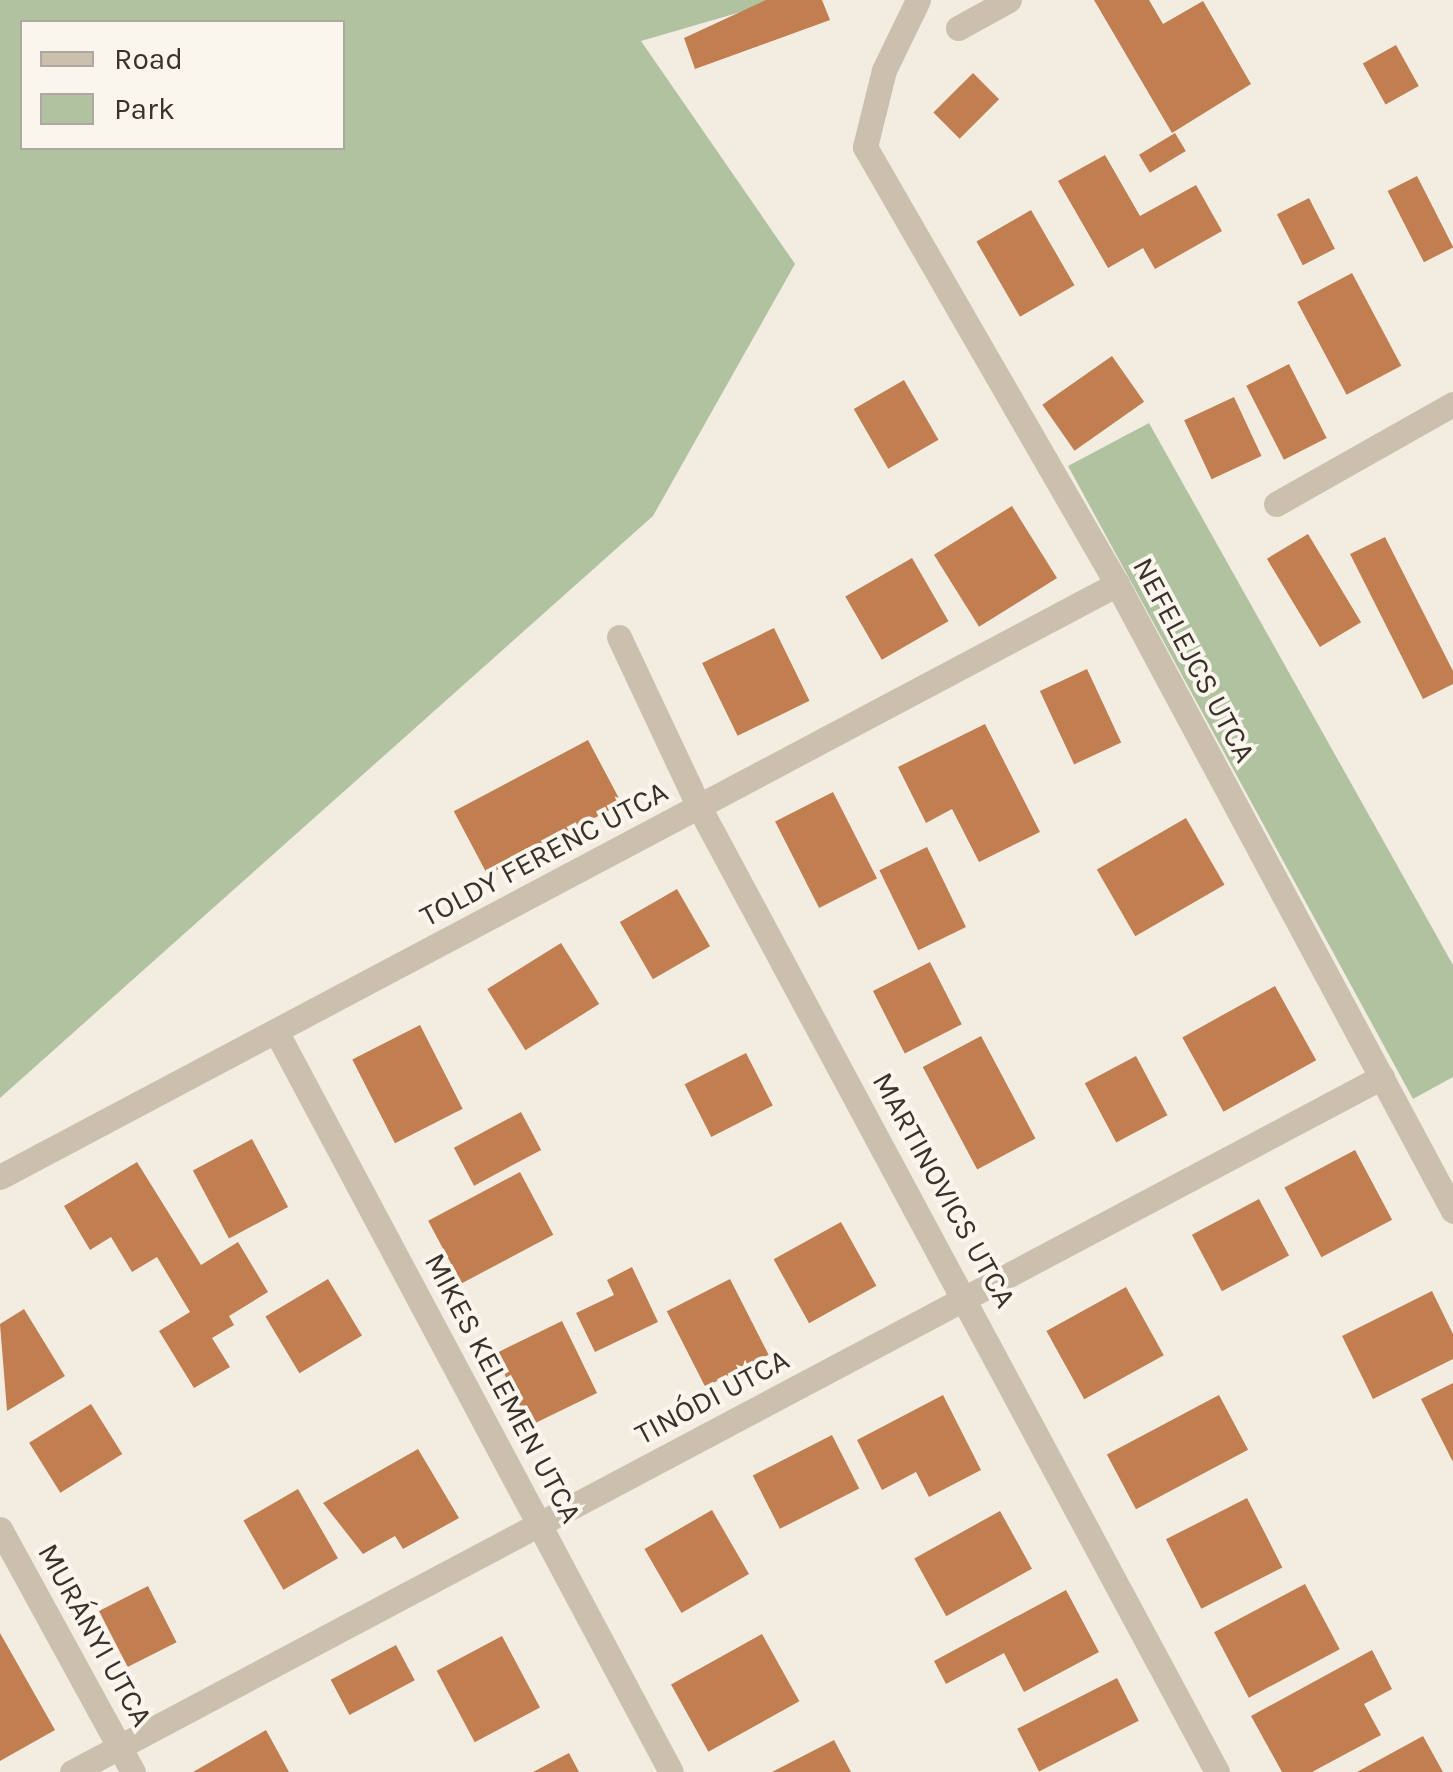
<!DOCTYPE html>
<meta charset="utf-8">
<style>
body{margin:0}
#map{position:relative;width:1453px;height:1772px;overflow:hidden;background:#f3ede1;font-family:Karla,sans-serif}
div>[style]{position:absolute}
[style*='--x']{left:calc(var(--x)*1px);top:calc(var(--y)*1px);width:calc(var(--w)*1px);rotate:calc(var(--a)*1deg)}
.green>*{inset:0;background:#b1c2a1}
.building>*{inset:0;background:#c17e50;transform-origin:0 0}
.street>*{height:25px;margin:-12.5px;padding:0 12.5px;transform-origin:12.5px;border-radius:12.5px;background:#cbbfad}
span{translate:-50% -50%;white-space:nowrap;text-align:center;line-height:1.15;-webkit-text-stroke:8px #faf6ee;paint-order:stroke}
.street-label{font-size:30px;color:#39322b}
.legend{position:absolute;left:20px;top:20px;width:325px;height:130px;box-sizing:border-box;background:#faf6ee;border:2px solid #ada8a0;margin:0;padding:12px 18px;list-style:none;font-size:30px;color:#39322b}
.legend li{display:flex;align-items:center;gap:20px;height:50px}
.legend b{width:50px;border:2px solid #ada8a0}
</style>
<div id="map">
<div class="green">
<i style="clip-path:polygon(evenodd,0 0,782px 0,641px 41px,795px 264px,653px 516px,0 1098px,0 0,22px 22px,342px 22px,342px 148px,22px 148px,22px 22px)"></i>
<i style="clip-path:polygon(1149px 423px,1453px 965px,1453px 1077px,1413px 1099px,1068px 466px)"></i>
</div>
<div class="building">
<i style="clip-path:polygon(766px 0,822px 0,830px 20px,695px 69px,684px 38px)"></i>
<i style="clip-path:polygon(1094px 0,1149px 0,1163px 24px,1203px 1px,1251px 84px,1172px 133px)"></i>
<i style="left:1396px;top:45px;width:47px;height:38px;rotate:61deg"></i>
<i style="left:973px;top:73px;width:37px;height:56px;rotate:45deg"></i>
<i style="left:1175px;top:133px;width:21px;height:42px;rotate:59deg"></i>
<i style="clip-path:polygon(1105px 155px,1140px 216px,1196px 185px,1222px 231px,1155px 269px,1143px 248px,1108px 268px,1058px 181px)"></i>
<i style="left:1417px;top:176px;width:80px;height:33px;rotate:63deg"></i>
<i style="left:1309px;top:198px;width:57px;height:36px;rotate:63deg"></i>
<i style="left:1031px;top:210px;width:87px;height:63px;rotate:60deg"></i>
<i style="left:1352px;top:273px;width:105px;height:62px;rotate:62deg"></i>
<i style="left:1112px;top:356px;width:56px;height:85px;rotate:55deg"></i>
<i style="left:1289px;top:364px;width:83px;height:48px;rotate:63deg"></i>
<i style="left:904px;top:380px;width:69px;height:58px;rotate:60deg"></i>
<i style="left:1234px;top:397px;width:65px;height:55px;rotate:65deg"></i>
<i style="left:1012px;top:506px;width:85px;height:92px;rotate:58deg"></i>
<i style="left:1308px;top:534px;width:103px;height:48px;rotate:59deg"></i>
<i style="clip-path:polygon(1385px 537px,1453px 671px,1453px 684px,1423px 699px,1350px 554px)"></i>
<i style="left:912px;top:558px;width:73px;height:77px;rotate:60deg"></i>
<i style="left:774px;top:628px;width:81px;height:80px;rotate:64deg"></i>
<i style="left:1087px;top:669px;width:81px;height:52px;rotate:65deg"></i>
<i style="clip-path:polygon(985px 724px,1040px 832px,979px 862px,952px 809px,926px 823px,898px 767px)"></i>
<i style="left:588px;top:740px;width:72px;height:152px;rotate:62deg"></i>
<i style="left:833px;top:792px;width:97px;height:65px;rotate:63deg"></i>
<i style="left:1186px;top:818px;width:77px;height:103px;rotate:60deg"></i>
<i style="left:927px;top:847px;width:89px;height:53px;rotate:64deg"></i>
<i style="left:677px;top:889px;width:66px;height:66px;rotate:60deg"></i>
<i style="left:561px;top:943px;width:72px;height:87px;rotate:58deg"></i>
<i style="left:930px;top:962px;width:70px;height:64px;rotate:63deg"></i>
<i style="left:1275px;top:986px;width:85px;height:106px;rotate:61deg"></i>
<i style="left:420px;top:1025px;width:94px;height:76px;rotate:63deg"></i>
<i style="left:981px;top:1036px;width:116px;height:66px;rotate:62deg"></i>
<i style="left:746px;top:1053px;width:59px;height:69px;rotate:63deg"></i>
<i style="left:1136px;top:1056px;width:67px;height:58px;rotate:62deg"></i>
<i style="left:521px;top:1112px;width:43px;height:76px;rotate:62deg"></i>
<i style="left:252px;top:1139px;width:77px;height:67px;rotate:62deg"></i>
<i style="left:1355px;top:1150px;width:79px;height:80px;rotate:62deg"></i>
<i style="clip-path:polygon(137px 1162px,201px 1265px,238px 1242px,268px 1292px,229px 1316px,234px 1325px,212px 1338px,230px 1367px,194px 1388px,159px 1331px,190px 1312px,157px 1257px,132px 1272px,111px 1237px,90px 1250px,64px 1206px)"></i>
<i style="left:520px;top:1172px;width:71px;height:104px;rotate:62deg"></i>
<i style="left:1259px;top:1199px;width:64px;height:76px;rotate:62deg"></i>
<i style="left:841px;top:1222px;width:73px;height:77px;rotate:61deg"></i>
<i style="clip-path:polygon(632px 1267px,658px 1322px,595px 1352px,576px 1313px,614px 1295px,607px 1280px)"></i>
<i style="left:328px;top:1279px;width:66px;height:73px;rotate:59deg"></i>
<i style="left:730px;top:1279px;width:85px;height:71px;rotate:63deg"></i>
<i style="left:1126px;top:1287px;width:78px;height:91px;rotate:61deg"></i>
<i style="clip-path:polygon(1432px 1291px,1453px 1334px,1453px 1359px,1373px 1399px,1342px 1336px)"></i>
<i style="clip-path:polygon(24px 1309px,65px 1376px,7px 1411px,0 1324px)"></i>
<i style="left:562px;top:1321px;width:80px;height:75px;rotate:64deg"></i>
<i style="clip-path:polygon(1453px 1383px,1453px 1462px,1421px 1399px)"></i>
<i style="clip-path:polygon(943px 1395px,981px 1470px,929px 1497px,916px 1472px,882px 1490px,857px 1440px)"></i>
<i style="left:1219px;top:1395px;width:62px;height:127px;rotate:62deg"></i>
<i style="left:91px;top:1404px;width:59px;height:73px;rotate:58deg"></i>
<i style="left:832px;top:1435px;width:60px;height:89px;rotate:63deg"></i>
<i style="clip-path:polygon(418px 1449px,459px 1518px,403px 1549px,395px 1536px,363px 1554px,323px 1503px)"></i>
<i style="left:298px;top:1489px;width:80px;height:63px;rotate:60deg"></i>
<i style="left:1247px;top:1498px;width:78px;height:91px;rotate:63deg"></i>
<i style="left:712px;top:1510px;width:74px;height:78px;rotate:60deg"></i>
<i style="left:1000px;top:1511px;width:66px;height:98px;rotate:61deg"></i>
<i style="left:1305px;top:1584px;width:74px;height:103px;rotate:62deg"></i>
<i style="left:148px;top:1586px;width:63px;height:55px;rotate:63deg"></i>
<i style="clip-path:polygon(1066px 1590px,1099px 1652px,1024px 1692px,1004px 1653px,946px 1684px,934px 1661px)"></i>
<i style="clip-path:polygon(0 1633px,55px 1730px,0 1761px)"></i>
<i style="left:762px;top:1634px;width:77px;height:104px;rotate:61deg"></i>
<i style="left:502px;top:1636px;width:81px;height:74px;rotate:62deg"></i>
<i style="left:396px;top:1645px;width:40px;height:74px;rotate:62deg"></i>
<i style="clip-path:polygon(1372px 1650px,1392px 1689px,1364px 1704px,1381px 1735px,1312px 1772px,1282px 1772px,1251px 1716px)"></i>
<i style="left:1117px;top:1678px;width:48px;height:112px;rotate:63deg"></i>
<i style="clip-path:polygon(266px 1730px,289px 1772px,193px 1772px)"></i>
<i style="clip-path:polygon(1423px 1736px,1443px 1772px,1357px 1772px)"></i>
<i style="clip-path:polygon(834px 1740px,851px 1772px,772px 1772px)"></i>
<i style="clip-path:polygon(569px 1753px,579px 1772px,533px 1772px)"></i>
</div>
<div class="street">
<i style="--x:918;--y:0;--w:78;--a:115.9"></i>
<i style="--x:884;--y:70;--w:79;--a:103.9"></i>
<i style="--x:865;--y:147;--w:504;--a:60.03"></i>
<i style="--x:1117;--y:584;--w:711;--a:61.81"></i>
<i style="--x:958;--y:28;--w:58;--a:-28.8"></i>
<i style="--x:1276;--y:504;--w:203;--a:-29.5"></i>
<i style="--x:619;--y:637;--w:188;--a:64.8"></i>
<i style="--x:699;--y:807;--w:1095;--a:61.77"></i>
<i style="--x:278;--y:1035;--w:835;--a:61.93"></i>
<i style="--x:0;--y:1177;--w:1265;--a:-27.96"></i>
<i style="--x:0;--y:1529;--w:277;--a:61.3"></i>
<i style="--x:72;--y:1772;--w:1483;--a:-27.95"></i>
</div>
<div class="street-label">
<span style="left:1194px;top:660px;rotate:62deg">NEFELEJCS UTCA</span>
<span style="left:544px;top:854px;rotate:-28deg">TOLDY FERENC UTCA</span>
<span style="left:944px;top:1190px;rotate:61deg">MARTINOVICS UTCA</span>
<span style="left:503px;top:1388px;rotate:62deg">MIKES KELEMEN UTCA</span>
<span style="left:712px;top:1397px;rotate:-28deg">TINÓDI UTCA</span>
<span style="left:95px;top:1635px;rotate:61deg">MURÁNYI UTCA</span>
</div>
<ul class="legend">
<li><b style="height:12px;background:#cbbfad"></b>Road</li>
<li><b style="height:28px;background:#b1c2a1"></b>Park</li>
</ul>
</div>
